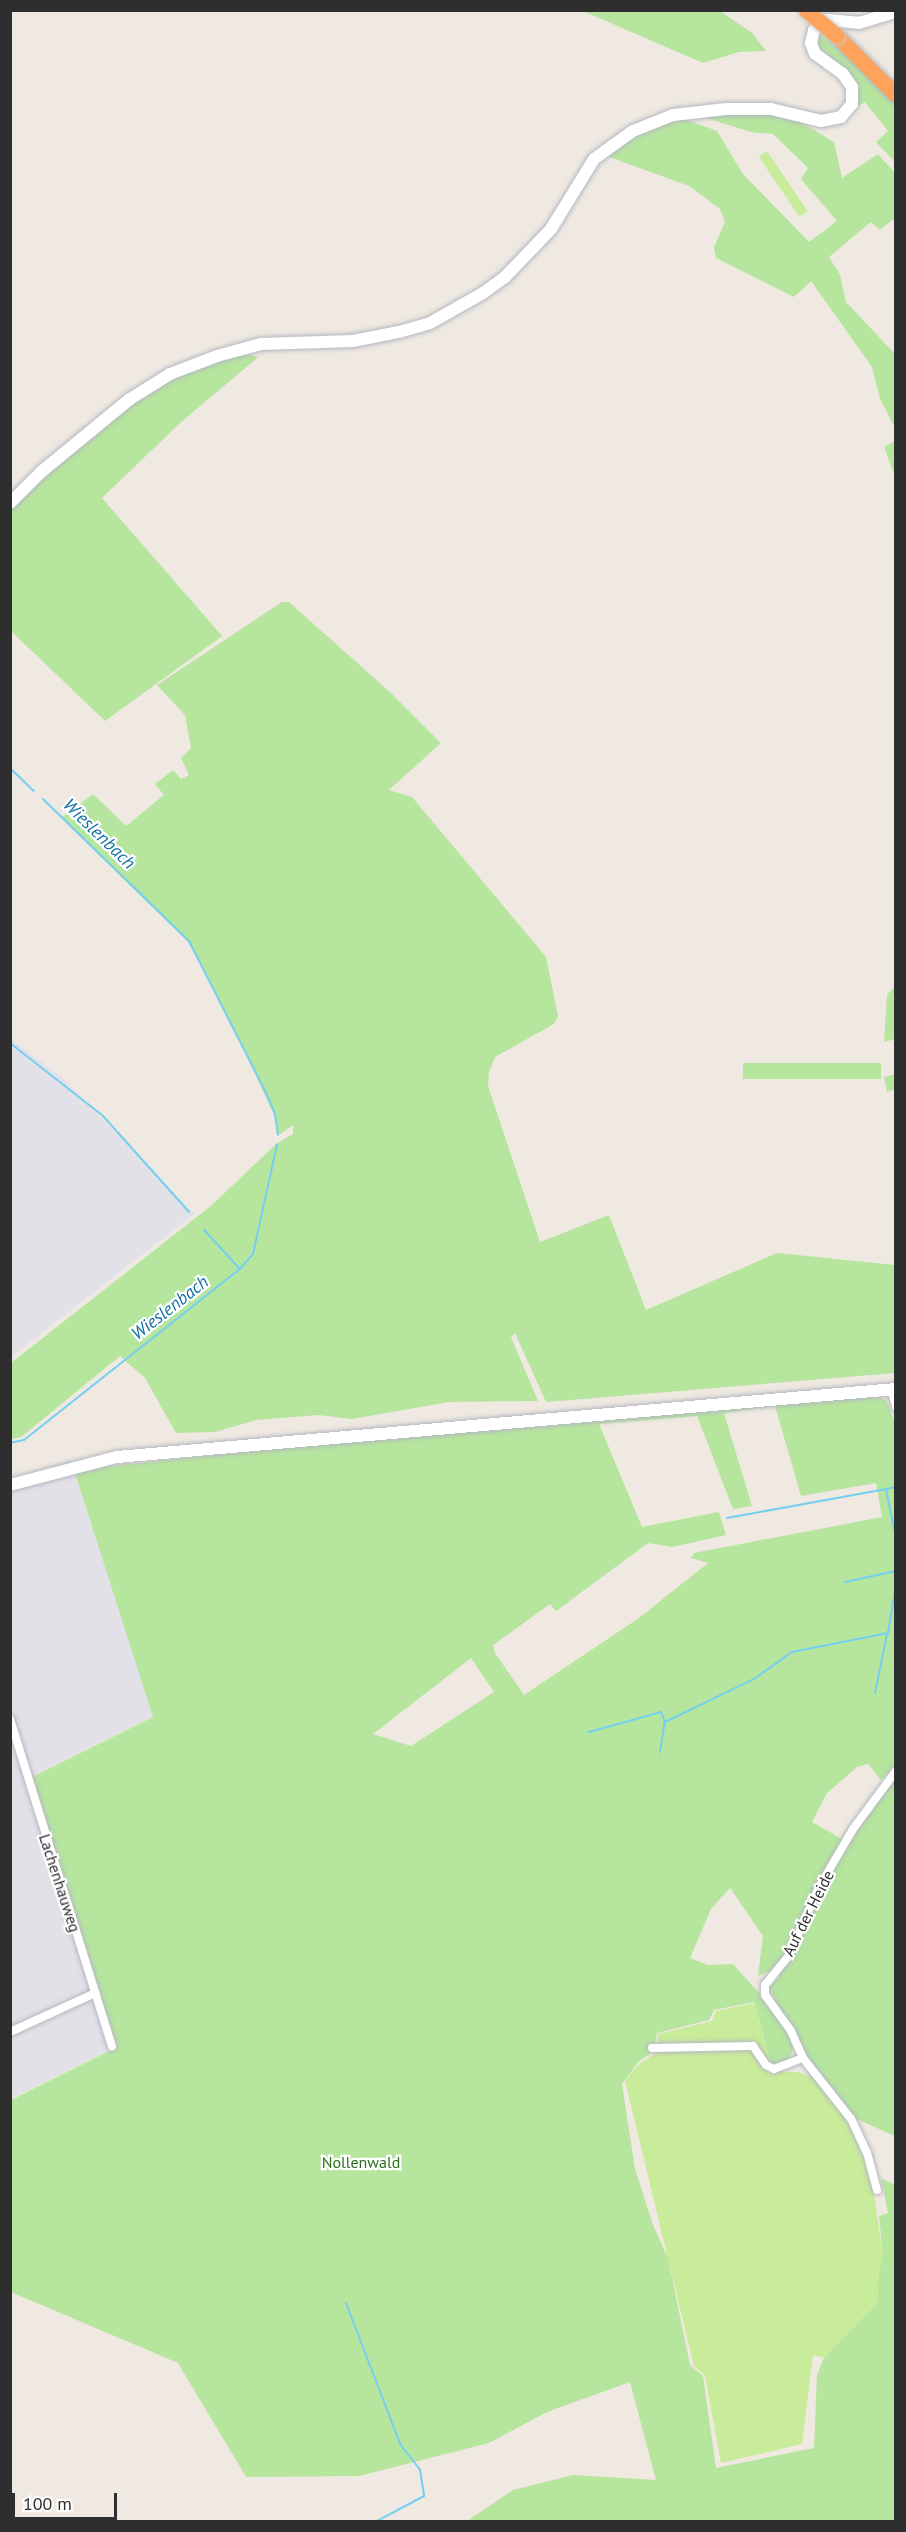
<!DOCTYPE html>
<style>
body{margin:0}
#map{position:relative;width:906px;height:2532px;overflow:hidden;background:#efe9e1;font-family:"PT Sans",sans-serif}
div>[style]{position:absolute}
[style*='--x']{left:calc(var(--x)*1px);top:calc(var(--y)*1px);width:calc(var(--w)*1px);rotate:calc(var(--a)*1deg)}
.industrial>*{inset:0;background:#e3e1e8}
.green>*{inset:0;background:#b6e59e;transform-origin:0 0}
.pitch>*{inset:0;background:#c9ec9a;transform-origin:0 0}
.stream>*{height:2px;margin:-1px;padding:0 1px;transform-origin:1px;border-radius:1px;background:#75cff0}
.roads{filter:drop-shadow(0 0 2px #b4b7c1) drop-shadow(0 0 2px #b4b7c1)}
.street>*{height:8px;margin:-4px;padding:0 4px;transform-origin:4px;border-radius:4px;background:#fff}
.secondary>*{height:12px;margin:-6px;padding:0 6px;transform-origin:6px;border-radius:6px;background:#fff}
.highway>*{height:15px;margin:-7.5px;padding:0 7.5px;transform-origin:7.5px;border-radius:7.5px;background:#ffa35c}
.bridges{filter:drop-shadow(0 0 2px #c9c9c9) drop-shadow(0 0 2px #c9c9c9)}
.highway-bridge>*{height:15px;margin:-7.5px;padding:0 7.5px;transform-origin:7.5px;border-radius:7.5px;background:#ffa35c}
span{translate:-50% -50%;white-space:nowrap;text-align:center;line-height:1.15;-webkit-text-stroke:4.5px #fff;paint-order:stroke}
.street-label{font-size:16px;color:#2e2e2e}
.park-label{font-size:16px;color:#2c6e1b}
.water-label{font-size:18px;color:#0d6fa3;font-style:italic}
.frame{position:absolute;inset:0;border:12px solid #2e2e2e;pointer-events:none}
.scale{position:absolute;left:12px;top:2493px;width:105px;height:27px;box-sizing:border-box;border:3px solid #2e2e2e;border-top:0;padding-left:8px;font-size:18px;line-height:21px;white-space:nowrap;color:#2e2e2e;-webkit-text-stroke:4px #fff;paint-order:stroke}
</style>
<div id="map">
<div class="industrial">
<i style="clip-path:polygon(11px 1039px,63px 1078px,194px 1214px,11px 1357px)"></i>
<i style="clip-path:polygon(70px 1459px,154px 1716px,30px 1777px,116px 2047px,11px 2099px,11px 1480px)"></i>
</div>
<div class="green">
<i style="clip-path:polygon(583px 11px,720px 11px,752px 33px,766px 51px,739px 52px,703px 63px)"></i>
<i style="clip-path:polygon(818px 28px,895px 102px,895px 162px,876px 142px,888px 131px,865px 102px,855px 108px,857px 92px,816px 47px)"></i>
<i style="clip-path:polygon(754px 111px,797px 120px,834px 142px,842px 178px,878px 154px,895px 173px,895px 218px,880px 230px,871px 222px,829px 257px,840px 275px,846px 302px,895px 354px,895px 428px,880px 399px,872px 367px,811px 281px,794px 297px,716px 258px,714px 247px,725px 222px,720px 209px,689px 186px,604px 155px,622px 141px,679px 117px,717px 131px,743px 174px,809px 242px,837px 221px,801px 179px,808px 168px,773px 134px,751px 132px,696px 115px)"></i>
<i style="clip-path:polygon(241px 352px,258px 357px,179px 424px,102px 498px,222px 636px,105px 721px,11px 631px,11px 508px,31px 485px,160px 383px)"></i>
<i style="clip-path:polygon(895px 441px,895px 477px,884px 447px)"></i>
<i style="clip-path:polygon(282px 602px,289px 602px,392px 694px,441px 743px,389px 790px,412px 797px,546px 957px,558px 1016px,554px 1024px,495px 1057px,489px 1073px,488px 1086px,540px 1242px,609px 1215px,646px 1310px,777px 1253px,895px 1265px,895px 1373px,546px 1402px,515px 1333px,511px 1337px,538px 1401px,449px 1402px,352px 1419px,318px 1415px,256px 1420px,215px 1432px,176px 1433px,145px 1378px,120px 1356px,21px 1437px,11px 1439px,11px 1363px,212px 1205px,276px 1144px,293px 1134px,293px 1125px,279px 1135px,275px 1117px,230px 1020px,188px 942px,61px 818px,93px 794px,126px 826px,164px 795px,155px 784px,173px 770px,181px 779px,189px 775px,181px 758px,191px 748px,185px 715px,157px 685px)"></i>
<i style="clip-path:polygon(895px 986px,895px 1039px,884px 1042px,887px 995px)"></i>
<i style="left:881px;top:1063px;width:16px;height:138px;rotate:90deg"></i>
<i style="clip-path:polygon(895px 1074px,895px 1089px,887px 1092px,884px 1077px)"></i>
<i style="clip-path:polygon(evenodd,874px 1395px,886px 1400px,896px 1425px,895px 1765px,881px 1780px,868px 1764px,857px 1767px,827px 1793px,812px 1822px,842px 1839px,791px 1943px,850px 1842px,895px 1778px,895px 2136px,850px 2116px,812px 2069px,769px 1988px,780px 1976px,771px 1971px,758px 1976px,763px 1936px,730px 1888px,711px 1909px,690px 1958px,708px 1965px,733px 1964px,768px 2003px,789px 2033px,793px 2051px,784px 2065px,772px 2067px,754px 2002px,714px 2010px,709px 2020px,657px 2033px,653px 2052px,639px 2061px,622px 2084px,635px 2169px,653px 2225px,668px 2258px,690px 2365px,703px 2376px,716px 2468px,814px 2448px,817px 2375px,824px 2358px,878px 2302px,877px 2282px,883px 2254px,879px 2216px,888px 2213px,881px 2178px,895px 2185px,895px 2521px,467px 2521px,513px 2490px,573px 2475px,656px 2480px,630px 2382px,547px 2412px,489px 2443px,359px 2476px,246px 2477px,178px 2363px,11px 2292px,11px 2100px,117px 2047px,32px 1777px,153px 1717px,74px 1470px,382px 1437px,874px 1395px,775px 1406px,801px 1496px,876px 1483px,882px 1517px,694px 1553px,691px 1558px,708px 1563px,639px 1618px,524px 1695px,495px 1653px,493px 1645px,550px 1604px,556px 1611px,648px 1543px,672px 1547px,726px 1535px,719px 1512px,642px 1527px,599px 1424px,697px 1416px,733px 1509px,752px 1506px,724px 1413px,775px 1406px,874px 1395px,471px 1658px,494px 1692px,411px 1746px,373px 1734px,471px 1658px)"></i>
</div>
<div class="pitch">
<i style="left:767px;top:151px;width:73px;height:10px;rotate:56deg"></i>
<i style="clip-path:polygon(754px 2003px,772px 2067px,781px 2066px,783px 2072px,798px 2072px,814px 2078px,850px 2123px,872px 2180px,883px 2254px,877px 2282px,878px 2302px,824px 2358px,813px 2355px,802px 2444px,721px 2463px,705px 2376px,694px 2366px,625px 2081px,638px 2065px,656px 2053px,658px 2034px,712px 2021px,716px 2011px)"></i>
</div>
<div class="stream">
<i style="--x:10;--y:768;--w:33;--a:44"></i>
<i style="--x:43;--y:799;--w:204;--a:44.2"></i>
<i style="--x:189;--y:941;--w:173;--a:63.1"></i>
<i style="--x:267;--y:1095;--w:21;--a:67"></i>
<i style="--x:275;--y:1114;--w:21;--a:82"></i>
<i style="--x:10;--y:1043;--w:118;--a:38.1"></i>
<i style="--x:103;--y:1116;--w:129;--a:48.1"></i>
<i style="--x:204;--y:1230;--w:53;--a:47.3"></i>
<i style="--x:10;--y:1443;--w:14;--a:-12"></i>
<i style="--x:24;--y:1440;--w:275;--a:-38.4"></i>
<i style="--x:240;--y:1269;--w:20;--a:-49"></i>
<i style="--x:253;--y:1254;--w:112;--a:-77.6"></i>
<i style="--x:896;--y:1487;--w:10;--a:169"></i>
<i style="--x:886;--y:1489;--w:51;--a:78.7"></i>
<i style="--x:727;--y:1518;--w:162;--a:-10.3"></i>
<i style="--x:845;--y:1582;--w:52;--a:-12.2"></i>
<i style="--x:875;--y:1693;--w:60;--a:-78.5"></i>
<i style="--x:589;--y:1732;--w:75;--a:-15.5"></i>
<i style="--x:661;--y:1712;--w:11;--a:68"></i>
<i style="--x:660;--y:1752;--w:30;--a:-81"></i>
<i style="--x:665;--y:1722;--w:99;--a:-25.8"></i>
<i style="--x:754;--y:1679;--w:47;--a:-35.4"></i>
<i style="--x:792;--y:1652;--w:98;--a:-11.2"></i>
<i style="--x:888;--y:1633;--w:50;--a:-80.7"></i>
<i style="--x:346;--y:2303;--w:151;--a:69"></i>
<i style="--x:400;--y:2444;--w:33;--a:52"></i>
<i style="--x:420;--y:2470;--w:26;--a:81"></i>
<i style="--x:424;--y:2496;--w:55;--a:152"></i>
</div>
<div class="roads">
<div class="street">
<i style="--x:891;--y:1389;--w:19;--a:74"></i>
<i style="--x:10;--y:1719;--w:343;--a:72.7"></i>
<i style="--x:10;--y:2032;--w:94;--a:-24.6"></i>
<i style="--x:652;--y:2048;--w:101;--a:-1.1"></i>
<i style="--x:753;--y:2046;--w:23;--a:56"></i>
<i style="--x:766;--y:2065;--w:9;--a:27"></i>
<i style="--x:774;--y:2069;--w:31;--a:-21"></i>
<i style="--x:877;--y:2190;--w:38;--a:-105"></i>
<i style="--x:867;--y:2153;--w:38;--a:-115"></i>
<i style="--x:851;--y:2119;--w:78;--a:-128.2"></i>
<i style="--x:803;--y:2058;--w:30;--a:-114"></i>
<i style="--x:791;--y:2031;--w:44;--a:-125.8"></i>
<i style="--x:765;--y:1995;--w:10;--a:-90"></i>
<i style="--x:765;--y:1985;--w:36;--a:-51"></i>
<i style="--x:788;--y:1957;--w:77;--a:-66.1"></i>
<i style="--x:819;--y:1887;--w:67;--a:-59.6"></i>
<i style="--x:853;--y:1829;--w:72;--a:-53.4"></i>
</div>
<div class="secondary">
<i style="--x:10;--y:503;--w:44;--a:-45"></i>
<i style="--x:41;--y:472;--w:115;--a:-39.4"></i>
<i style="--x:130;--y:399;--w:47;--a:-32"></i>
<i style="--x:170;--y:374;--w:50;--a:-21"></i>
<i style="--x:217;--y:356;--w:46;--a:-15.3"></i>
<i style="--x:261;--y:344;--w:92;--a:-1.9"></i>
<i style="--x:353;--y:341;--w:47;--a:-11.1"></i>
<i style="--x:399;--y:332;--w:32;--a:-16"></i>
<i style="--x:430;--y:323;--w:61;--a:-29.5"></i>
<i style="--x:483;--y:293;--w:27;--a:-36"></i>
<i style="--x:505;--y:277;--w:66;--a:-46.2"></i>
<i style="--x:551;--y:229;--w:82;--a:-58.4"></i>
<i style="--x:594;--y:159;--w:48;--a:-35.7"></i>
<i style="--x:633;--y:131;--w:43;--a:-21.8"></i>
<i style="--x:673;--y:115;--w:53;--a:-6.5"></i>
<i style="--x:726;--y:109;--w:45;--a:0"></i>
<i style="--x:771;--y:109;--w:51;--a:13.5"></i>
<i style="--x:821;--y:121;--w:20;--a:-11"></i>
<i style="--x:841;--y:117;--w:17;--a:-50"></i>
<i style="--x:852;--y:104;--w:17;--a:-90"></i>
<i style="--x:852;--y:87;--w:16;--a:-125"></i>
<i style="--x:843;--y:74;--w:34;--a:-144"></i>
<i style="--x:815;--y:54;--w:12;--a:-110"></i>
<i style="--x:811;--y:43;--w:13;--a:-77"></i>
<i style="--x:814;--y:30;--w:16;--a:-38"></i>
<i style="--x:827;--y:20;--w:32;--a:5"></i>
<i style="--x:859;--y:23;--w:39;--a:-17"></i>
<i style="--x:10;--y:1485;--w:111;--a:-14.7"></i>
<i style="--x:117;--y:1457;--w:782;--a:-4.99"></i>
</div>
<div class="highway">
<i style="--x:837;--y:36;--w:83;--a:45"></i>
</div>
</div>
<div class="bridges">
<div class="highway-bridge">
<i style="--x:806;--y:10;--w:40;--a:40"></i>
</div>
</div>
<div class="street-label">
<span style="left:60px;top:1883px;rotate:72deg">Lachenhauweg</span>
<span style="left:808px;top:1913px;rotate:-63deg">Auf der Heide</span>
</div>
<div class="park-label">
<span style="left:361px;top:2162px">Nollenwald</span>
</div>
<div class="water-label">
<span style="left:99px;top:834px;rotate:44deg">Wieslenbach</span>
<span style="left:170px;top:1308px;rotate:-38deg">Wieslenbach</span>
</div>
<div class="frame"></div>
<div class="scale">100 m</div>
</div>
